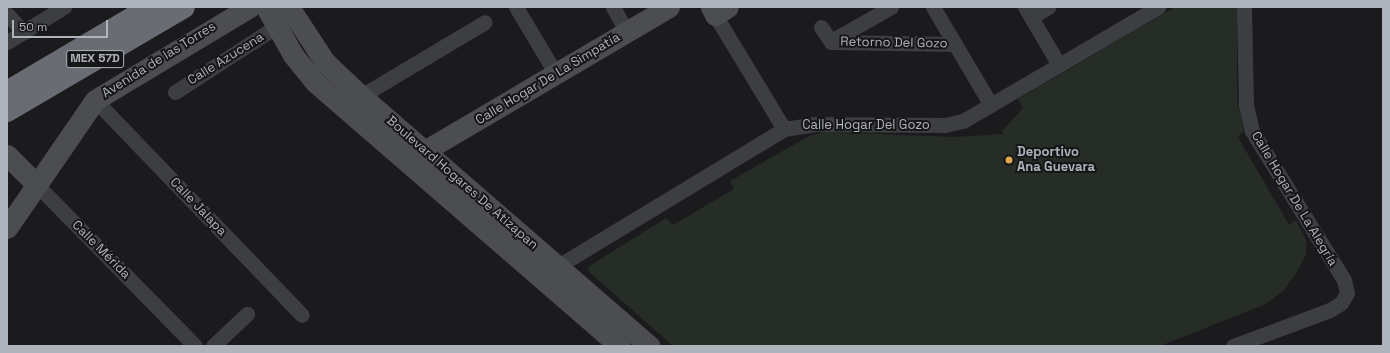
<!DOCTYPE html>
<meta charset="utf-8">
<style>
body{margin:0}
#map{position:relative;width:1390px;height:353px;overflow:hidden;background:#1b1b1d;font-family:"Space Grotesk",sans-serif}
div>[style]{position:absolute}
[style*='--x']{left:calc(var(--x)*1px);top:calc(var(--y)*1px);width:calc(var(--w)*1px);rotate:calc(var(--a)*1deg)}
.green>*{inset:0;background:#252d26}
.street>*{height:15px;margin:-7.5px;padding:0 7.5px;transform-origin:7.5px;border-radius:7.5px;background:#3c3e42}
.secondary>*{height:21px;margin:-10.5px;padding:0 10.5px;transform-origin:10.5px;border-radius:10.5px;background:#4b4d51}
.highway>*{height:22px;margin:-11px;padding:0 11px;transform-origin:11px;border-radius:11px;background:#696c72}
.dots>*{width:11px;height:11px;translate:-50% -50%;box-sizing:border-box;border:2px solid #161618;border-radius:50%}
span{translate:-50% -50%;white-space:nowrap;text-align:center;line-height:1.15;-webkit-text-stroke:4px #161618;paint-order:stroke}
.shield-label span{padding:1px 3px;background:#161618;border:1px solid;border-radius:3px;-webkit-text-stroke-width:0}
.shield-label{font-size:12px;color:#afb3bb;font-weight:700}
.street-label{font-size:13px;color:#afb3bb}
.poi-label{font-size:13px;color:#afb3bb;font-weight:700}
.left{translate:0 -50%;text-align:left}
.frame{position:absolute;inset:0;border:8px solid #afb3bb;pointer-events:none}
.scale{position:absolute;left:12px;top:20px;width:96px;height:18px;box-sizing:border-box;border:2px solid #afb3bb;border-top:0;padding-left:5px;font-size:12px;line-height:14px;white-space:nowrap;color:#afb3bb;-webkit-text-stroke:3px #161618;paint-order:stroke}
</style>
<div id="map">
<div class="green">
<i style="clip-path:polygon(1175px 7px,1237px 7px,1237px 99px,1244px 131px,1238px 137px,1289px 225px,1296px 220px,1306px 240px,1306px 254px,1298px 270px,1284px 290px,1266px 304px,1160px 346px,673px 346px,588px 271px,589px 266px,666px 218px,673px 225px,734px 189px,730px 181px,811px 135px,824px 132px,954px 137px,1004px 134px,1002px 131px,1023px 108px,1018px 99px)"></i>
</div>
<div class="street">
<i style="--x:516;--y:7;--w:78;--a:59.2"></i>
<i style="--x:613;--y:7;--w:29;--a:61"></i>
<i style="--x:933;--y:7;--w:114;--a:59.4"></i>
<i style="--x:1025;--y:7;--w:67;--a:59.6"></i>
<i style="--x:7;--y:14;--w:25;--a:47"></i>
<i style="--x:715;--y:15;--w:133;--a:58.8"></i>
<i style="--x:1031;--y:17;--w:20;--a:-30"></i>
<i style="--x:821;--y:27;--w:18;--a:56"></i>
<i style="--x:831;--y:41;--w:69;--a:-29.5"></i>
<i style="--x:7;--y:42;--w:67;--a:-31.6"></i>
<i style="--x:831;--y:42;--w:124;--a:0.9"></i>
<i style="--x:175;--y:92;--w:121;--a:-32.9"></i>
<i style="--x:361;--y:96;--w:144;--a:-30.8"></i>
<i style="--x:95;--y:100;--w:298;--a:46.1"></i>
<i style="--x:35;--y:183;--w:228;--a:45.5"></i>
<i style="--x:558;--y:266;--w:264;--a:-31.2"></i>
<i style="--x:784;--y:129;--w:30;--a:-9"></i>
<i style="--x:814;--y:124;--w:131;--a:0.4"></i>
<i style="--x:945;--y:125;--w:18;--a:-13"></i>
<i style="--x:963;--y:121;--w:226;--a:-30.3"></i>
<i style="--x:213;--y:346;--w:47;--a:-43.3"></i>
<i style="--x:1233;--y:346;--w:103;--a:-20.4"></i>
<i style="--x:1330;--y:310;--w:13;--a:-32"></i>
<i style="--x:1341;--y:303;--w:12;--a:-59"></i>
<i style="--x:1347;--y:293;--w:13;--a:-103"></i>
<i style="--x:1344;--y:280;--w:175;--a:-121.7"></i>
<i style="--x:1252;--y:131;--w:27;--a:-103"></i>
<i style="--x:1246;--y:105;--w:98;--a:-91.2"></i>
</div>
<div class="secondary">
<i style="--x:266;--y:7;--w:55;--a:60.6"></i>
<i style="--x:293;--y:55;--w:36;--a:51"></i>
<i style="--x:316;--y:83;--w:402;--a:40.9"></i>
<i style="--x:289;--y:7;--w:66;--a:56.8"></i>
<i style="--x:325;--y:62;--w:50;--a:43.4"></i>
<i style="--x:361;--y:96;--w:382;--a:40.9"></i>
<i style="--x:711;--y:7;--w:9;--a:63"></i>
<i style="--x:715;--y:15;--w:15;--a:-32"></i>
<i style="--x:426;--y:150;--w:282;--a:-30.5"></i>
<i style="--x:7;--y:155;--w:40;--a:45"></i>
<i style="--x:7;--y:228;--w:155;--a:-55.5"></i>
<i style="--x:95;--y:100;--w:181;--a:-31"></i>
</div>
<div class="highway">
<i style="--x:7;--y:92;--w:167;--a:-30.6"></i>
<i style="--x:7;--y:111;--w:205;--a:-30.4"></i>
</div>
<div class="dots">
<i style="left:1009px;top:160px;background:#e1a84f"></i>
</div>
<div class="shield-label">
<span style="left:95px;top:59px">MEX 57D</span>
</div>
<div class="street-label">
<span style="left:894px;top:43px;rotate:1deg">Retorno Del Gozo</span>
<span style="left:226px;top:59px;rotate:-32deg">Calle Azucena</span>
<span style="left:159px;top:60px;rotate:-32deg">Avenida de las Torres</span>
<span style="left:548px;top:79px;rotate:-31deg">Calle Hogar De La Simpatía</span>
<span style="left:866px;top:125px">Calle Hogar Del Gozo</span>
<span style="left:462px;top:183px;rotate:41deg">Boulevard Hogares De Atizapan</span>
<span style="left:1294px;top:199px;rotate:59deg">Calle Hogar De La Alegría</span>
<span style="left:198px;top:207px;rotate:46deg">Calle Jalapa</span>
<span style="left:101px;top:250px;rotate:45deg">Calle Mérida</span>
</div>
<div class="poi-label">
<span class="left" style="left:1017px;top:160px">Deportivo<br>Ana Guevara</span>
</div>
<div class="frame"></div>
<div class="scale">50 m</div>
</div>
